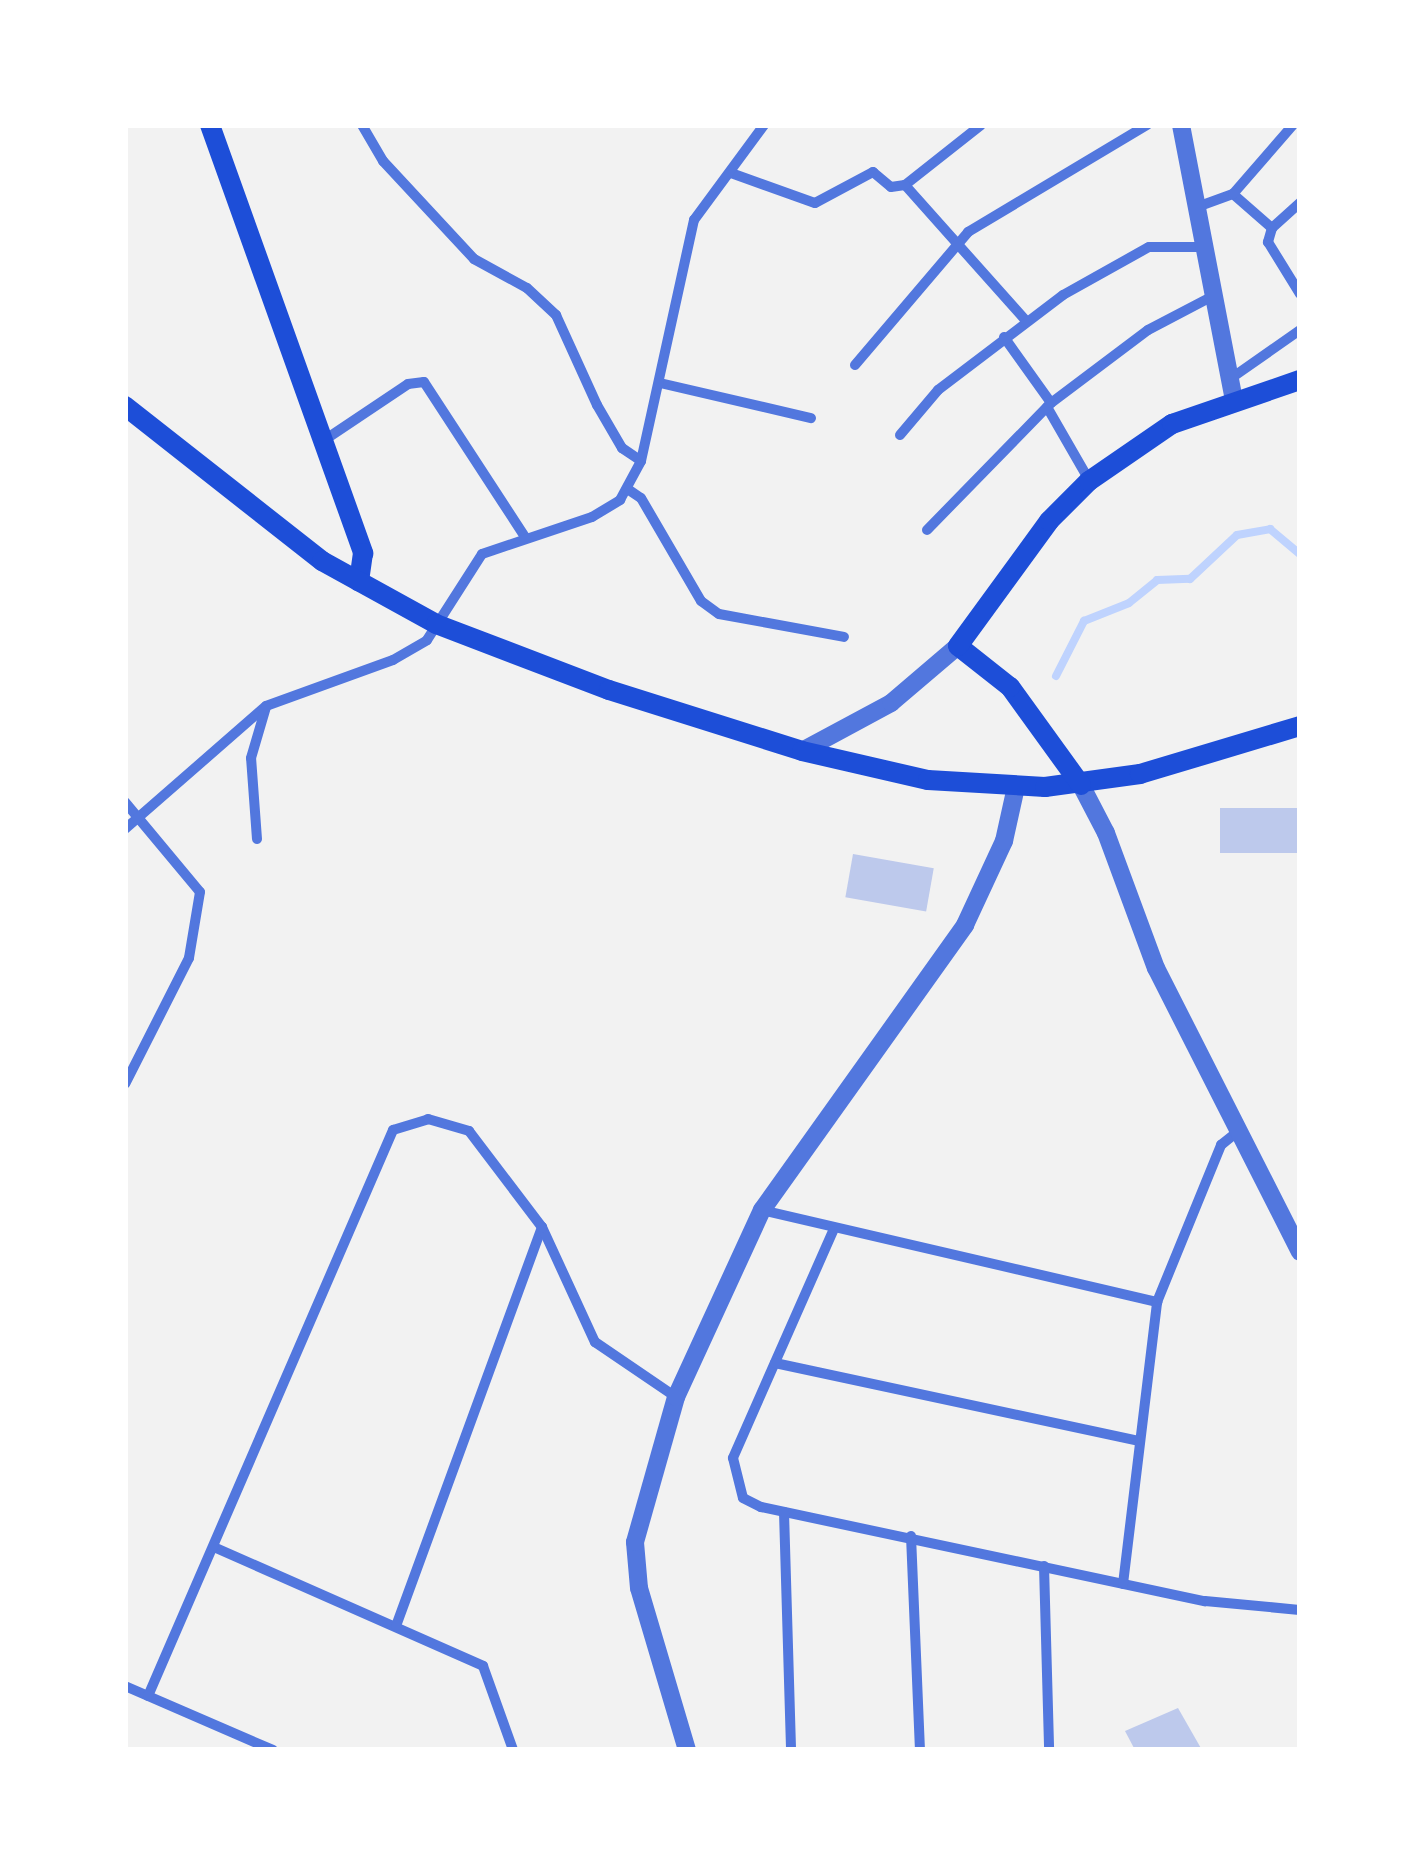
<!DOCTYPE html>
<style>
body{margin:0}
#map{position:relative;width:1425px;height:1875px;overflow:hidden;background:#f2f2f2;font-family:"IBM Plex Sans",sans-serif}
div>[style]{position:absolute}
[style*='--x']{left:calc(var(--x)*1px);top:calc(var(--y)*1px);width:calc(var(--w)*1px);rotate:calc(var(--a)*1deg)}
.stream>*{height:8px;margin:-4px;padding:0 4px;transform-origin:4px;border-radius:4px;background:#bfd3fe}
.building>*{inset:0;background:#bdc9ec;transform-origin:0 0}
.minor>*{height:10px;margin:-5px;padding:0 5px;transform-origin:5px;border-radius:5px;background:#5277de}
.tertiary>*{height:18px;margin:-9px;padding:0 9px;transform-origin:9px;border-radius:9px;background:#5277de}
.primary>*{height:20px;margin:-10px;padding:0 10px;transform-origin:10px;border-radius:10px;background:#1d4ed8}
span{translate:-50% -50%;white-space:nowrap;text-align:center;line-height:1.15;-webkit-text-stroke:10px #fff;paint-order:stroke}
.frame{position:absolute;inset:0;border:128px solid #fff;pointer-events:none}
</style>
<div id="map">
<div class="stream">
<i style="--x:1056;--y:676;--w:62;--a:-63"></i>
<i style="--x:1084;--y:621;--w:48;--a:-21.8"></i>
<i style="--x:1129;--y:603;--w:36;--a:-39"></i>
<i style="--x:1157;--y:580;--w:33;--a:-2"></i>
<i style="--x:1190;--y:579;--w:64;--a:-43.1"></i>
<i style="--x:1237;--y:535;--w:34;--a:-10"></i>
<i style="--x:1270;--y:529;--w:39;--a:40"></i>
</div>
<div class="building">
<i style="left:1300px;top:808px;width:45px;height:80px;rotate:90deg"></i>
<i style="left:853px;top:854px;width:82px;height:44px;rotate:10deg"></i>
<i style="clip-path:polygon(1178px 1708px,1202px 1750px,1135px 1750px,1125px 1731px)"></i>
</div>
<div class="minor">
<i style="--x:362;--y:125;--w:42;--a:59.7"></i>
<i style="--x:383;--y:161;--w:134;--a:47.1"></i>
<i style="--x:474;--y:259;--w:60;--a:28.7"></i>
<i style="--x:527;--y:288;--w:40;--a:43"></i>
<i style="--x:556;--y:315;--w:99;--a:65.5"></i>
<i style="--x:597;--y:405;--w:50;--a:59.8"></i>
<i style="--x:622;--y:448;--w:23;--a:34"></i>
<i style="--x:981;--y:125;--w:97;--a:141.7"></i>
<i style="--x:905;--y:185;--w:182;--a:48.3"></i>
<i style="--x:731;--y:173;--w:89;--a:19.7"></i>
<i style="--x:815;--y:203;--w:66;--a:-28.1"></i>
<i style="--x:873;--y:172;--w:23;--a:40"></i>
<i style="--x:891;--y:187;--w:14;--a:-8"></i>
<i style="--x:1233;--y:194;--w:52;--a:41.1"></i>
<i style="--x:1272;--y:228;--w:38;--a:-42"></i>
<i style="--x:1197;--y:207;--w:38;--a:-20"></i>
<i style="--x:1233;--y:194;--w:91;--a:-49"></i>
<i style="--x:1272;--y:228;--w:15;--a:106"></i>
<i style="--x:1268;--y:242;--w:61;--a:58.4"></i>
<i style="--x:1004;--y:337;--w:81;--a:54.5"></i>
<i style="--x:855;--y:365;--w:175;--a:-49.6"></i>
<i style="--x:968;--y:232;--w:209;--a:-30.9"></i>
<i style="--x:1230;--y:379;--w:85;--a:-35"></i>
<i style="--x:660;--y:383;--w:155;--a:13.1"></i>
<i style="--x:1047;--y:407;--w:84;--a:60.1"></i>
<i style="--x:900;--y:435;--w:59;--a:-49.8"></i>
<i style="--x:938;--y:390;--w:157;--a:-37.2"></i>
<i style="--x:1063;--y:295;--w:98;--a:-29.2"></i>
<i style="--x:1149;--y:247;--w:56;--a:0"></i>
<i style="--x:323;--y:441;--w:102;--a:-33.8"></i>
<i style="--x:408;--y:384;--w:16;--a:-7"></i>
<i style="--x:424;--y:382;--w:185;--a:56.9"></i>
<i style="--x:629;--y:490;--w:14;--a:34"></i>
<i style="--x:641;--y:498;--w:119;--a:59.8"></i>
<i style="--x:701;--y:601;--w:22;--a:36"></i>
<i style="--x:719;--y:614;--w:127;--a:10.4"></i>
<i style="--x:927;--y:530;--w:177;--a:-45.7"></i>
<i style="--x:1051;--y:403;--w:121;--a:-37"></i>
<i style="--x:1148;--y:330;--w:73;--a:-27.6"></i>
<i style="--x:125;--y:802;--w:117;--a:50.2"></i>
<i style="--x:200;--y:892;--w:67;--a:99.5"></i>
<i style="--x:189;--y:958;--w:141;--a:116.9"></i>
<i style="--x:125;--y:829;--w:187;--a:-41.1"></i>
<i style="--x:266;--y:706;--w:135;--a:-19.9"></i>
<i style="--x:393;--y:660;--w:39;--a:-30"></i>
<i style="--x:427;--y:640;--w:102;--a:-57.4"></i>
<i style="--x:482;--y:554;--w:116;--a:-18.6"></i>
<i style="--x:592;--y:517;--w:33;--a:-31"></i>
<i style="--x:620;--y:500;--w:44;--a:-61.7"></i>
<i style="--x:641;--y:461;--w:247;--a:-77.6"></i>
<i style="--x:694;--y:220;--w:118;--a:-53.6"></i>
<i style="--x:257;--y:839;--w:81;--a:-94.2"></i>
<i style="--x:251;--y:758;--w:53;--a:-73.6"></i>
<i style="--x:762;--y:1210;--w:406;--a:13.1"></i>
<i style="--x:833;--y:1231;--w:248;--a:113.8"></i>
<i style="--x:733;--y:1458;--w:41;--a:76"></i>
<i style="--x:743;--y:1498;--w:20;--a:27"></i>
<i style="--x:761;--y:1507;--w:454;--a:12"></i>
<i style="--x:1205;--y:1601;--w:95;--a:5.4"></i>
<i style="--x:775;--y:1363;--w:373;--a:12.1"></i>
<i style="--x:784;--y:1512;--w:238;--a:88.3"></i>
<i style="--x:911;--y:1536;--w:214;--a:87.6"></i>
<i style="--x:216;--y:1548;--w:292;--a:23.8"></i>
<i style="--x:483;--y:1666;--w:89;--a:70.3"></i>
<i style="--x:1044;--y:1566;--w:184;--a:88.4"></i>
<i style="--x:1123;--y:1584;--w:284;--a:-83.1"></i>
<i style="--x:1157;--y:1302;--w:170;--a:-67.8"></i>
<i style="--x:1221;--y:1145;--w:21;--a:-39"></i>
<i style="--x:396;--y:1626;--w:425;--a:-69.9"></i>
<i style="--x:542;--y:1227;--w:127;--a:65.3"></i>
<i style="--x:595;--y:1342;--w:98;--a:34.2"></i>
<i style="--x:125;--y:1686;--w:161;--a:23.4"></i>
<i style="--x:148;--y:1696;--w:617;--a:-66.59"></i>
<i style="--x:393;--y:1130;--w:37;--a:-17"></i>
<i style="--x:428;--y:1119;--w:43;--a:16.3"></i>
<i style="--x:469;--y:1131;--w:121;--a:52.8"></i>
</div>
<div class="tertiary">
<i style="--x:1181;--y:125;--w:279;--a:79.1"></i>
<i style="--x:802;--y:751;--w:101;--a:-28.3"></i>
<i style="--x:891;--y:703;--w:88;--a:-40.4"></i>
<i style="--x:1081;--y:785;--w:54;--a:62.5"></i>
<i style="--x:1106;--y:833;--w:144;--a:69.7"></i>
<i style="--x:1156;--y:968;--w:318;--a:63.1"></i>
<i style="--x:687;--y:1750;--w:169;--a:-106.5"></i>
<i style="--x:639;--y:1588;--w:46;--a:-95"></i>
<i style="--x:635;--y:1542;--w:151;--a:-74.2"></i>
<i style="--x:676;--y:1397;--w:206;--a:-65.3"></i>
<i style="--x:762;--y:1210;--w:350;--a:-54.5"></i>
<i style="--x:965;--y:925;--w:93;--a:-65.1"></i>
<i style="--x:1004;--y:841;--w:55;--a:-77.5"></i>
</div>
<div class="primary">
<i style="--x:210;--y:125;--w:455;--a:70.3"></i>
<i style="--x:363;--y:553;--w:29;--a:98"></i>
<i style="--x:125;--y:406;--w:251;--a:38.2"></i>
<i style="--x:322;--y:561;--w:130;--a:28.9"></i>
<i style="--x:436;--y:624;--w:185;--a:20.9"></i>
<i style="--x:609;--y:690;--w:202;--a:17.5"></i>
<i style="--x:802;--y:751;--w:129;--a:13"></i>
<i style="--x:928;--y:780;--w:117;--a:3.4"></i>
<i style="--x:1045;--y:787;--w:96;--a:-7.8"></i>
<i style="--x:1140;--y:774;--w:167;--a:-16.7"></i>
<i style="--x:1081;--y:785;--w:121;--a:-125.9"></i>
<i style="--x:1010;--y:687;--w:66;--a:-141.7"></i>
<i style="--x:958;--y:646;--w:155;--a:-53.9"></i>
<i style="--x:1049;--y:521;--w:57;--a:-45"></i>
<i style="--x:1089;--y:481;--w:101;--a:-34.5"></i>
<i style="--x:1172;--y:424;--w:135;--a:-19"></i>
</div>
<div class="frame"></div>
</div>
